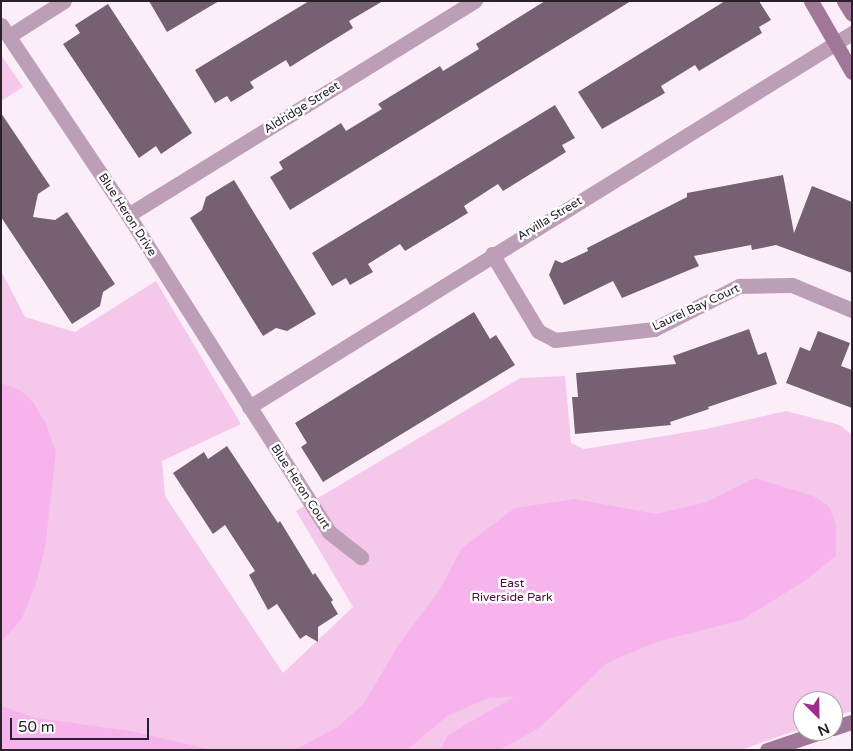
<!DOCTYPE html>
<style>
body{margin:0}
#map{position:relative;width:853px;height:751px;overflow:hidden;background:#fceef9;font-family:"Varela Round",sans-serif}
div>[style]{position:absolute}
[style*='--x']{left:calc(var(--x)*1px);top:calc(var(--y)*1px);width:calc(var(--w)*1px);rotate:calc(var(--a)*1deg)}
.green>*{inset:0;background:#f4c7eb}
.water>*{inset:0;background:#f7b3eb}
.building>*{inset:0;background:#766172}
.street>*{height:15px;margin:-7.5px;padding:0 7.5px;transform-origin:7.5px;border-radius:7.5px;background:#bc9fb6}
.secondary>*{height:15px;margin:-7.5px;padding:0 7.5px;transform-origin:7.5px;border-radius:7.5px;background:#a07699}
span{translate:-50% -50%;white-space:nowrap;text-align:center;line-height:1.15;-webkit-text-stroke:5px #fff;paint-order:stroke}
.street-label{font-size:12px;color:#2a2229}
.park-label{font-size:12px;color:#460b40}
.frame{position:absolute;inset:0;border:2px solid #2a2229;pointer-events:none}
.north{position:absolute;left:793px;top:691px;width:50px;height:50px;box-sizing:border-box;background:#fff;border:1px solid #aaa7a9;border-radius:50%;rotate:157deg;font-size:14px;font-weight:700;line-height:20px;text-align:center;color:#2a2229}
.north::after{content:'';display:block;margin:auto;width:18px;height:22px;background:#9b2e8e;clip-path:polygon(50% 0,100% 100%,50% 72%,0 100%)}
.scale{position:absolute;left:10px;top:718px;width:139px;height:22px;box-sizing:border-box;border:2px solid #2a2229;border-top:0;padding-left:6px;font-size:15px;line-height:18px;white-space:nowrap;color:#2a2229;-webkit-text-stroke:4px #fff;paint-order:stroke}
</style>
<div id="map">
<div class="green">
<i style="clip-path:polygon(1px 55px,23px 87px,1px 101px)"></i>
<i style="clip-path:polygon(1px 271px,25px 317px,75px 332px,156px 281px,241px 424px,162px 461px,165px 496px,283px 673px,353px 607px,296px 511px,520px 378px,565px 376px,571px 443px,584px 449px,706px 429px,786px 411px,840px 425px,852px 435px,852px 711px,833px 717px,833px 701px,803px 701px,803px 728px,741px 750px,1px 750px)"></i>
</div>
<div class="water">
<i style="clip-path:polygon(1px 383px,20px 390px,33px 402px,46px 424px,56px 452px,45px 547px,36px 584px,21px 620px,1px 642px)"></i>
<i style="clip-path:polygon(755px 478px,813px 496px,829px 506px,836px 525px,836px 556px,803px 582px,742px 620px,656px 642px,607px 663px,539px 728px,499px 750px,440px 750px,448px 735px,514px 697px,488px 698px,447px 716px,407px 750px,294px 750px,338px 727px,364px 703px,398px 646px,440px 589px,462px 548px,515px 508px,575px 499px,656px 514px,707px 502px)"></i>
<i style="clip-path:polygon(1px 706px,36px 718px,131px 731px,212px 750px,1px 750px)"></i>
</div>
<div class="building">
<i style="clip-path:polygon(149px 1px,219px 1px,167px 32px)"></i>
<i style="clip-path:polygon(309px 1px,383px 1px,349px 21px,353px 28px,309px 55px,290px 67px,286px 60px,250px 82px,254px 88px,231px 102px,227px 96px,215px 103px,195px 70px)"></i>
<i style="clip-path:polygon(545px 1px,631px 1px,290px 210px,270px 177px,283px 169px,279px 162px,341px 123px,346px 131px,382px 109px,378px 104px,440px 66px,443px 71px,479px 49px,476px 44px)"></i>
<i style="clip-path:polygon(725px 1px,759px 1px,771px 20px,759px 27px,762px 33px,699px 71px,695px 65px,661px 86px,665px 93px,602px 129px,578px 92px)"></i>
<i style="clip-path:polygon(108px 4px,192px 133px,161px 154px,156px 146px,139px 158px,63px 44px,80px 33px,75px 25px)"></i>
<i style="clip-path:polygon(555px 105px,575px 138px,562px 145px,566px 152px,503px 191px,498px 184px,464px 206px,468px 213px,405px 251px,400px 244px,368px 264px,373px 272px,350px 285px,346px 278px,332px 286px,312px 253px)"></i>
<i style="clip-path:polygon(1px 113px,50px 186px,38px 194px,33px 217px,55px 220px,67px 212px,115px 284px,103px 292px,100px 306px,72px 324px,1px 217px)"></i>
<i style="clip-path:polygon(783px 175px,794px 233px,812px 186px,852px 202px,852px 273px,776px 245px,752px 250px,751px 245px,694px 256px,699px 266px,622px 298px,613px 281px,564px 305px,549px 275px,555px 260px,562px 263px,588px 251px,587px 248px,687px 197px,687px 193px)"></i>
<i style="clip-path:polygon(234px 180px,316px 314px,287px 331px,276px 328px,263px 336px,190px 218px,202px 210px,206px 197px)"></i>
<i style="clip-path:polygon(474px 312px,490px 339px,496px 335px,515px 365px,323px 482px,301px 447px,307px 443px,295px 423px)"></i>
<i style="clip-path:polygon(749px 329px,758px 355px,766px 352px,777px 384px,708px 407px,709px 409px,670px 422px,671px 425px,575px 434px,572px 397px,578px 397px,576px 373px,676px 364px,673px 356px)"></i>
<i style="clip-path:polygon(818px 331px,850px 343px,841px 366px,852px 370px,852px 408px,786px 383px,800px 347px,810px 351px)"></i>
<i style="clip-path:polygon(227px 446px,278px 523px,280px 521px,313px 575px,315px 573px,333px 600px,331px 602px,338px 614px,318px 627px,318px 642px,306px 635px,300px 639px,277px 604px,268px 610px,249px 575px,255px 571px,225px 525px,213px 534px,173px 473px,204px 452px,208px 459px)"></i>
</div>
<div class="street">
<i style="--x:1;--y:25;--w:229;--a:56.2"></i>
<i style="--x:128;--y:215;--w:375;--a:57.6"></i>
<i style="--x:329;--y:532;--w:41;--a:38"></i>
<i style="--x:9;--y:36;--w:65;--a:-32.5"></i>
<i style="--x:128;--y:215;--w:408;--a:-31.7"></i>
<i style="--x:492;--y:254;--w:90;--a:59.1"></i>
<i style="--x:538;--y:331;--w:19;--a:28"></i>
<i style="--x:555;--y:340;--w:100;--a:-6.3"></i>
<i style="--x:654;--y:329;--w:95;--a:-26.8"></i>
<i style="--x:739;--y:286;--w:53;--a:-1.1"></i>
<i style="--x:792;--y:285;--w:65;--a:22.6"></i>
<i style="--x:249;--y:407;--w:710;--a:-31.81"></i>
</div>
<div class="secondary">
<i style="--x:811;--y:1;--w:82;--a:60"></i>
<i style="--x:844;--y:1;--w:15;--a:58"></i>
<i style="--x:833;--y:728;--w:20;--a:-18"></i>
<i style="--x:767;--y:750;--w:59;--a:-18.7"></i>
</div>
<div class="street-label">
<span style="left:302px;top:108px;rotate:-32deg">Aldridge Street</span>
<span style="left:127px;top:215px;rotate:57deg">Blue Heron Drive</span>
<span style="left:550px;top:219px;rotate:-31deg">Arvilla Street</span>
<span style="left:696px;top:308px;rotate:-25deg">Laurel Bay Court</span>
<span style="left:300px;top:487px;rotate:57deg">Blue Heron Court</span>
</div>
<div class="park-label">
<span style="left:512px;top:591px">East<br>Riverside Park</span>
</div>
<div class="frame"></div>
<div class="north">N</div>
<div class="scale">50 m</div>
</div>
